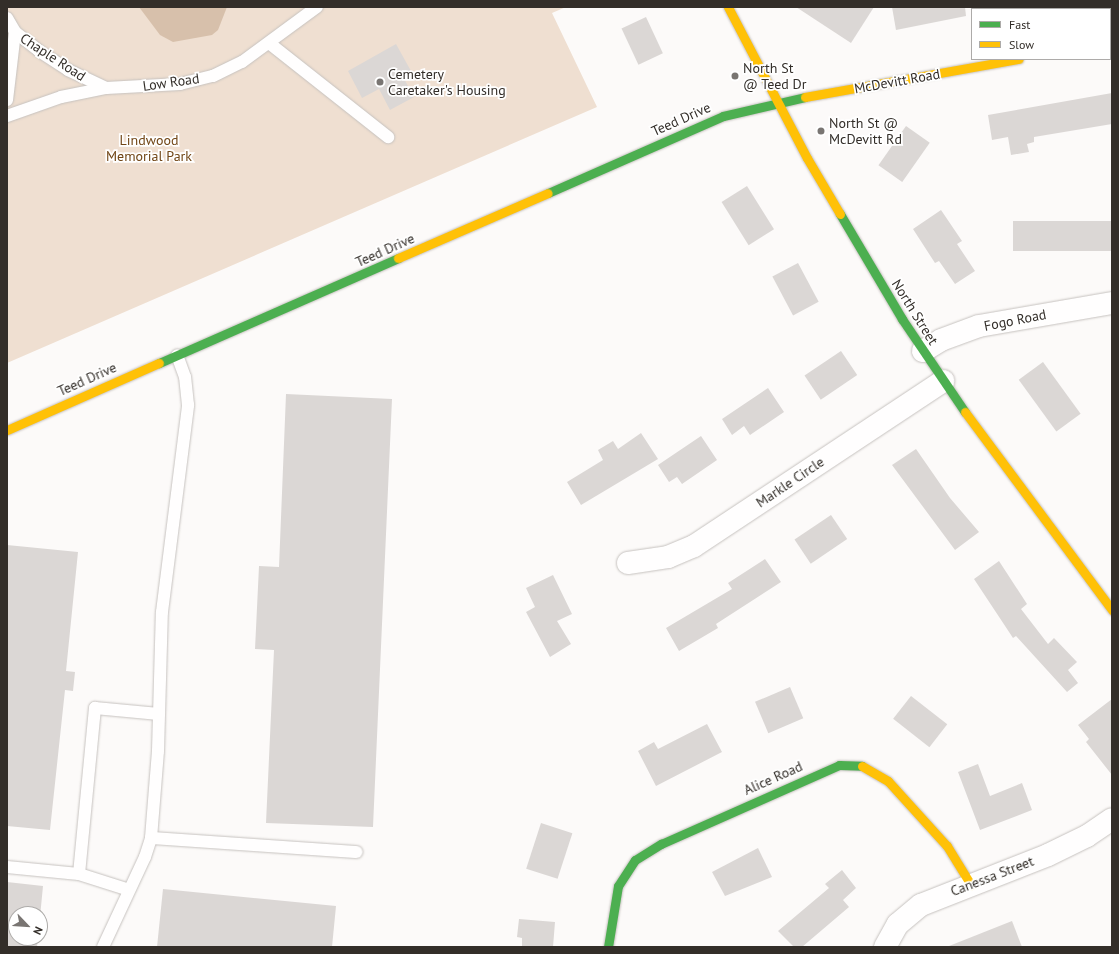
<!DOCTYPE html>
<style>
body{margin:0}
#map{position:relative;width:1119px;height:954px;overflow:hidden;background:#fcfaf9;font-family:"PT Sans",sans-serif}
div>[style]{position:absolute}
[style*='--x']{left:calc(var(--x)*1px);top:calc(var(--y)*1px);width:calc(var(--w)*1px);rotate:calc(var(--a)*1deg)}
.green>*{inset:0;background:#efdfd1}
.water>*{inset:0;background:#d7c0ab}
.building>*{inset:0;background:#dbd7d5;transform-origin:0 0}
.roads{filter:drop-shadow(0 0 1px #c6c2bf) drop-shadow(0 0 1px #c6c2bf)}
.lane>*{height:12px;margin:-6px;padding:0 6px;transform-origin:6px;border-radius:6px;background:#fffefe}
.street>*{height:22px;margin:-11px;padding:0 11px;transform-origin:11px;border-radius:11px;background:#fffefe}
.fast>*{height:9px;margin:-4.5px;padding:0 4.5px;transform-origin:4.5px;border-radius:4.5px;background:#4caf50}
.slow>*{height:9px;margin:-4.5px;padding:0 4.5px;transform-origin:4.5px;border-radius:4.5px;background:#ffc107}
.dots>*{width:11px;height:11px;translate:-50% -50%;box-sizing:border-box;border:2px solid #fff;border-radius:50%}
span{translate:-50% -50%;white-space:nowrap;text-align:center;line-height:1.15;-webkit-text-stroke:3.5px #fff;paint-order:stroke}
.street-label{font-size:14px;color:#332e29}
.poi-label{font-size:14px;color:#332e29}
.left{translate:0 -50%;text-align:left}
.park-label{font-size:14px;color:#714616}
.frame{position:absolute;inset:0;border:8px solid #332e29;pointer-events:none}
.legend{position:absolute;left:971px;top:8px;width:140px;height:52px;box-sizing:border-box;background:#fff;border:1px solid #adaba9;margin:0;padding:5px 7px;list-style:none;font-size:12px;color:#332e29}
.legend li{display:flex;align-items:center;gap:8px;height:20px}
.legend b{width:20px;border:1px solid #adaba9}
.north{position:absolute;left:8px;top:906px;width:40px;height:40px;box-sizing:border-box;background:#fff;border:1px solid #adaba9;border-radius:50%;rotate:115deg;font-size:11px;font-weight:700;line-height:16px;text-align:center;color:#332e29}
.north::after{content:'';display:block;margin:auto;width:14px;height:18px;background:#797572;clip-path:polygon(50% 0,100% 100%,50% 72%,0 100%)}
</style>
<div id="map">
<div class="green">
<i style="clip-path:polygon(7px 7px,566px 7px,552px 13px,597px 107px,7px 363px)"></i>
</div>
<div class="water">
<i style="clip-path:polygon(139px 7px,227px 7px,218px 30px,212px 35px,173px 42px,160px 35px)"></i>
</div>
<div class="building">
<i style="clip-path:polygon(796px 7px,874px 7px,851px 43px)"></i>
<i style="clip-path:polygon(892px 7px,965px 7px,966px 16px,896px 30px)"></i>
<i style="left:646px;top:17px;width:40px;height:27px;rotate:65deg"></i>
<i style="clip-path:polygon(396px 44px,411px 71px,402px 75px,414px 97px,390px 110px,379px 89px,362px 98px,348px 71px)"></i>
<i style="clip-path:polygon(1112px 93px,1112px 124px,1034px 137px,1034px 142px,1027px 144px,1029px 152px,1011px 155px,1008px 137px,992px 140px,988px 115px)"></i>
<i style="left:906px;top:126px;width:29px;height:48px;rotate:35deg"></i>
<i style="left:747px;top:186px;width:51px;height:30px;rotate:58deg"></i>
<i style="clip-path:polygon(941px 210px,962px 241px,957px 244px,975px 271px,955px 284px,939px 261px,935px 263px,913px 229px)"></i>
<i style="left:1112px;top:221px;width:30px;height:99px;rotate:90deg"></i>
<i style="left:798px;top:263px;width:44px;height:29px;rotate:62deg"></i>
<i style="left:841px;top:351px;width:29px;height:44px;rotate:56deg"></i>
<i style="left:1043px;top:362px;width:64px;height:30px;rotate:54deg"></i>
<i style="clip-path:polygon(768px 388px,784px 412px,750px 435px,744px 426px,732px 435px,722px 419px)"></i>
<i style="clip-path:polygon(286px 394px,392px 399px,373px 827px,266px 823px,274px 650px,255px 649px,259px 566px,279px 567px)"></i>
<i style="clip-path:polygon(641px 433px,658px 459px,581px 505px,567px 482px,603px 460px,598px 450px,613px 441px,618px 449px)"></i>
<i style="clip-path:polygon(701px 436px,717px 460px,682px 484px,677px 477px,669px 482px,658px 465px)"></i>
<i style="clip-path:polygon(916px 449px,950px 498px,979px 532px,955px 550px,892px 465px)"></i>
<i style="left:831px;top:515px;width:29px;height:44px;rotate:56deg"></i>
<i style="clip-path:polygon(7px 545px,78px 552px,66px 671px,75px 672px,73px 691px,65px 690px,50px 830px,7px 826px)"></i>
<i style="clip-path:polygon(765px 559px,781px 582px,716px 624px,718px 628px,679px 651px,666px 628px,732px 589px,728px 583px)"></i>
<i style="clip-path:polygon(999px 561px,1027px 604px,1021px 609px,1048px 644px,1054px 638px,1077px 662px,1068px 670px,1078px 683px,1067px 692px,1016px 636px,1013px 638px,974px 579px)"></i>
<i style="clip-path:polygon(553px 575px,572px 614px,557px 621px,571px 644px,550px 657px,526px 612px,535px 607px,526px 588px)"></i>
<i style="left:790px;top:687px;width:34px;height:38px;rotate:67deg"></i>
<i style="left:911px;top:696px;width:46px;height:29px;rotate:38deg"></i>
<i style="clip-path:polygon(1112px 699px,1112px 775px,1086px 742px,1089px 739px,1078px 725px)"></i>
<i style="clip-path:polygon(707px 724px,722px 752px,656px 786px,638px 751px,654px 742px,658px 749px)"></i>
<i style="clip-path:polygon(978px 764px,990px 796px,1022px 783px,1032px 810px,980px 830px,958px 772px)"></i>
<i style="left:541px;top:823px;width:33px;height:48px;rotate:18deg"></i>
<i style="clip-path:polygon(758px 848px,772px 877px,725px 896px,712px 872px)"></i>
<i style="clip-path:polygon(842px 870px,856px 888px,843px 900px,849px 907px,802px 947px,794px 947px,778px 931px,829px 888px,825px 884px)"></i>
<i style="clip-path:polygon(7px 882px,43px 886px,40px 917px,40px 914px,16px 914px,16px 938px,38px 938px,37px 947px,7px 947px)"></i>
<i style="clip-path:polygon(163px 889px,336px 906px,332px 947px,157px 947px)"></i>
<i style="clip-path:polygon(519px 919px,555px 922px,553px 947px,522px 947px,522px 938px,517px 937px)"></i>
<i style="clip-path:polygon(1012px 921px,1022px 947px,949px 947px,949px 946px)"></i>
</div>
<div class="roads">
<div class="lane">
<i style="--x:7;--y:18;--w:16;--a:60"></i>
<i style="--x:15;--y:32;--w:31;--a:38"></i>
<i style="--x:39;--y:51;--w:35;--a:33"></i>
<i style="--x:68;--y:70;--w:42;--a:25.3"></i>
<i style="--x:269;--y:43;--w:152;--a:38.3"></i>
<i style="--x:7;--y:100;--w:68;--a:-83.3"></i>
<i style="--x:7;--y:116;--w:57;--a:-19.4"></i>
<i style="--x:61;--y:97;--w:46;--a:-11.3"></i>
<i style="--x:106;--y:88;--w:74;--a:-3.1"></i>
<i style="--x:180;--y:84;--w:34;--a:-14"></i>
<i style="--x:213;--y:76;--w:32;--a:-26"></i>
<i style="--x:242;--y:62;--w:93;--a:-36.3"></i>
<i style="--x:151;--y:838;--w:206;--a:3.9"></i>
<i style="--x:7;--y:867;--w:72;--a:5.6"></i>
<i style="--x:79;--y:874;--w:52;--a:17.7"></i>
<i style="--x:79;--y:874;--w:167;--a:-84.5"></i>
<i style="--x:95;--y:708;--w:64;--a:5.4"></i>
<i style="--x:103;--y:947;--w:99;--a:-65"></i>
<i style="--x:145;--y:857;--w:20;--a:-72"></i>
<i style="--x:151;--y:838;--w:87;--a:-85.4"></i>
<i style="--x:158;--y:751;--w:139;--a:-88.4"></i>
<i style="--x:162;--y:612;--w:209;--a:-82.8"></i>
<i style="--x:188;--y:405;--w:28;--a:-96"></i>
<i style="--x:185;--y:377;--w:23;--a:-110"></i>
</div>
<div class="street">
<i style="--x:1110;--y:43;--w:2;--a:-27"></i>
<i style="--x:923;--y:351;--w:21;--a:-31"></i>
<i style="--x:941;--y:340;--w:40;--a:-20.2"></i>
<i style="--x:979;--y:326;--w:135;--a:-9.8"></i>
<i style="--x:628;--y:563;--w:40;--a:-8.5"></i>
<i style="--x:668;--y:557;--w:28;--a:-23"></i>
<i style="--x:694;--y:546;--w:299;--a:-33.5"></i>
<i style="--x:885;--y:947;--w:26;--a:-61"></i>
<i style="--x:898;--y:924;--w:30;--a:-40"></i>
<i style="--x:921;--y:905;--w:136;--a:-21.5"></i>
<i style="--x:1048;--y:855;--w:43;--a:-26"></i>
<i style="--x:1087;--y:836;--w:30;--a:-34"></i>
</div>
<div class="fast">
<i style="--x:548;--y:193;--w:191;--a:-23.7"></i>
<i style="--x:723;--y:116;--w:84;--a:-13"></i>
<i style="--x:840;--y:214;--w:122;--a:59.4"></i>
<i style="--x:902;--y:319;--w:112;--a:55.9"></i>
<i style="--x:159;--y:363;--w:261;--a:-23.7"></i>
<i style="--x:608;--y:947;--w:62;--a:-80.7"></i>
<i style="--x:618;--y:886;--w:31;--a:-57"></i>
<i style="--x:635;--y:860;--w:31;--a:-32"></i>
<i style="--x:661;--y:844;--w:195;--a:-23.9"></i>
<i style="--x:839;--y:765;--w:23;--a:2"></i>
</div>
<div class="slow">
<i style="--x:728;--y:7;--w:170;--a:62.4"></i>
<i style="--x:807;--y:158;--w:65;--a:59.5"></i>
<i style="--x:805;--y:97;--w:217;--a:-10.1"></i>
<i style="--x:398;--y:258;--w:163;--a:-23.4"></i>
<i style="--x:965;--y:412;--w:247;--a:53.4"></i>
<i style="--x:7;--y:430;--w:166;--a:-23.8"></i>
<i style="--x:862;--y:766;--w:30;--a:30"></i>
<i style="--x:888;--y:781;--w:88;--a:47.8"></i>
<i style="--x:947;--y:846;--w:46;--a:58.4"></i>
</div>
</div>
<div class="dots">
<i style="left:735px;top:76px;background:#797572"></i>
<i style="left:380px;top:82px;background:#797572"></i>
<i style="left:821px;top:131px;background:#797572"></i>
</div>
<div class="street-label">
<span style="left:53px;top:57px;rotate:33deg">Chaple Road</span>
<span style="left:897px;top:81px;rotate:-10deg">McDevitt Road</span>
<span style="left:171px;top:82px;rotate:-8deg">Low Road</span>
<span style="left:681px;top:119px;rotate:-24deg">Teed Drive</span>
<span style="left:385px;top:250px;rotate:-24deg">Teed Drive</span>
<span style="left:915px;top:312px;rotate:58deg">North Street</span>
<span style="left:1015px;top:320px;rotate:-11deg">Fogo Road</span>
<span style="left:87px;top:379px;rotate:-24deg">Teed Drive</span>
<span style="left:790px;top:482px;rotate:-34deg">Markle Circle</span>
<span style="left:773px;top:778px;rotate:-24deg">Alice Road</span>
<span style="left:992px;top:876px;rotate:-21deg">Canessa Street</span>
</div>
<div class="poi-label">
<span class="left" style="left:743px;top:76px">North St<br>@ Teed Dr</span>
<span class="left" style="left:388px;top:82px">Cemetery<br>Caretaker's Housing</span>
<span class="left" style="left:829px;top:131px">North St @<br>McDevitt Rd</span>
</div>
<div class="park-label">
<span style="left:149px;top:148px">Lindwood<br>Memorial Park</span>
</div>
<div class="frame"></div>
<ul class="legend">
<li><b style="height:5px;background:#4caf50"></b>Fast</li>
<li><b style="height:5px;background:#ffc107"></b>Slow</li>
</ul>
<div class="north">N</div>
</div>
